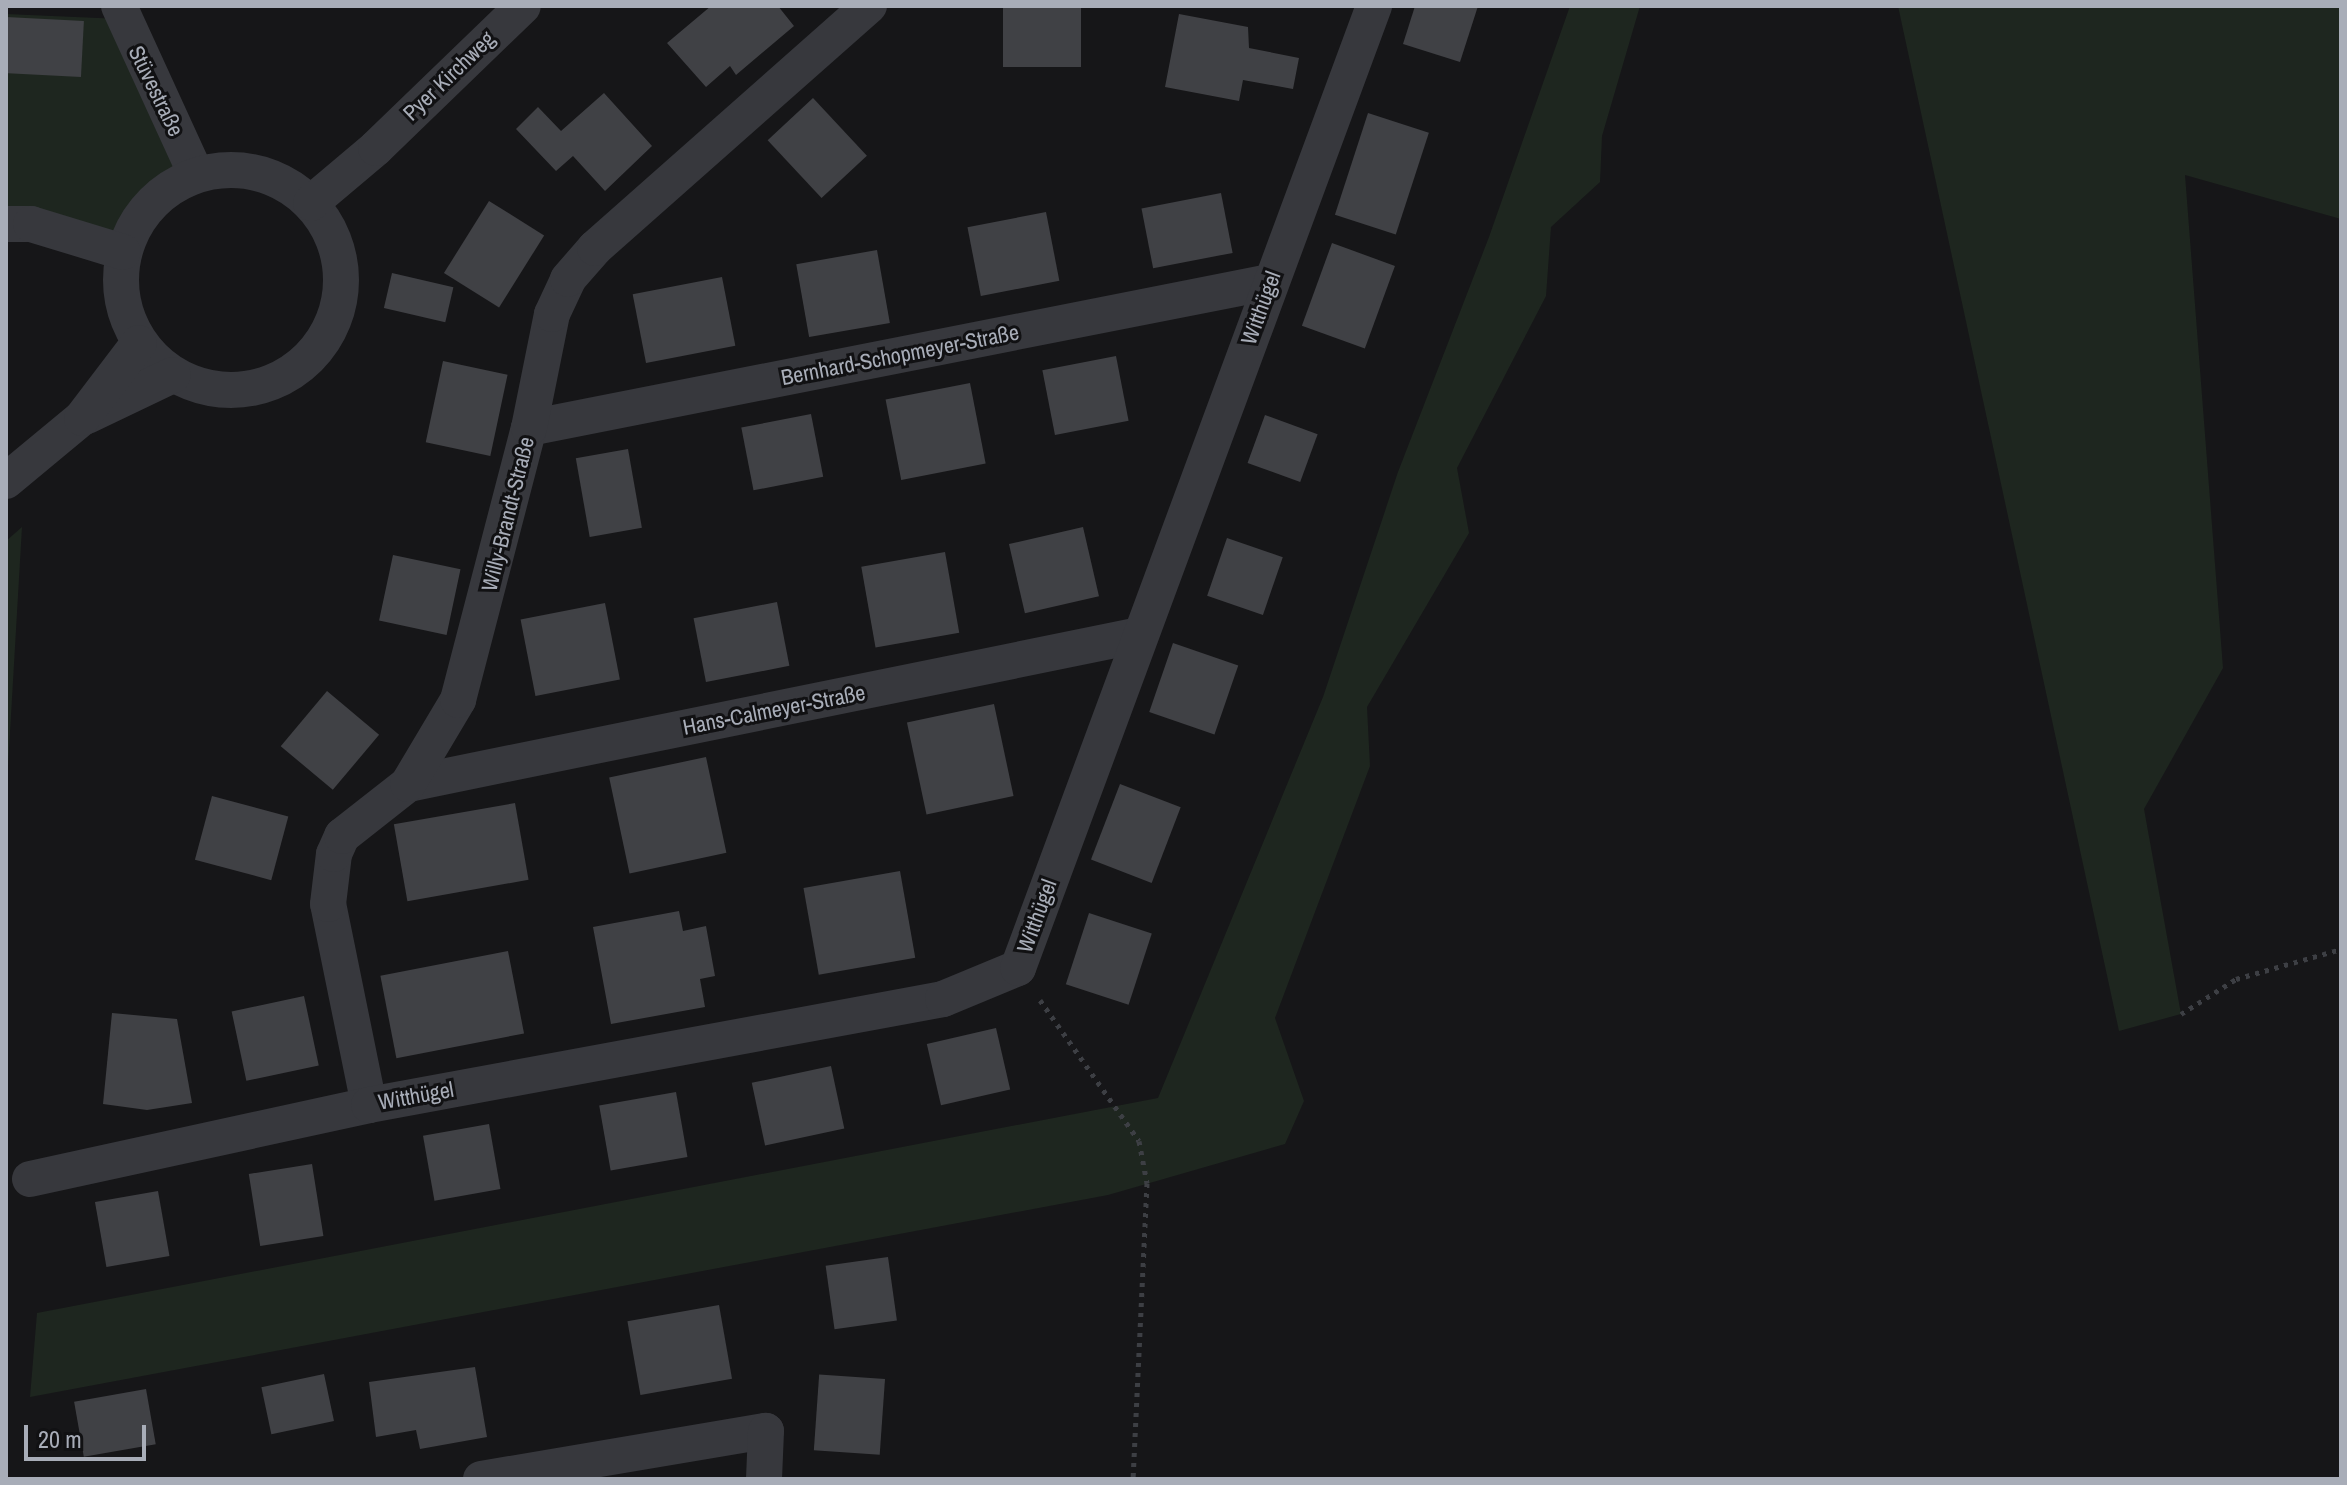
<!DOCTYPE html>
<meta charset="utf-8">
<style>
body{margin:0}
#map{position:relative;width:2347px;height:1485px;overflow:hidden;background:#161618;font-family:"Archivo Narrow",sans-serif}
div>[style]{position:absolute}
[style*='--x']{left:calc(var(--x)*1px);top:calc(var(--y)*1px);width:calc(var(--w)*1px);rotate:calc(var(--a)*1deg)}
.green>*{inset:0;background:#1e261f}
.building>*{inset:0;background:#404145;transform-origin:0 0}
.path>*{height:5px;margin-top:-2.5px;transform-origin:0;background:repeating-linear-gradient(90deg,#3d3f44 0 4px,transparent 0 10px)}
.minor>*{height:36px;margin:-18px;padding:0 18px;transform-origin:18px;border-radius:18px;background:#37383d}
.minor>.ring{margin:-18px;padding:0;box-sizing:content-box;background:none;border:36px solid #37383d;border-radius:50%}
span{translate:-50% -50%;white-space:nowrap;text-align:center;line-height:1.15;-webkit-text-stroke:6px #111113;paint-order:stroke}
.street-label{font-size:22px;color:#a8adb8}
.frame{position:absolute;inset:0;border:8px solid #a8adb8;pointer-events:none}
.scale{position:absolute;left:24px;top:1425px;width:122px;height:36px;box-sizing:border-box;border:4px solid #a8adb8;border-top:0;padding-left:10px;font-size:24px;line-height:28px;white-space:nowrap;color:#a8adb8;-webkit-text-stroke:6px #111113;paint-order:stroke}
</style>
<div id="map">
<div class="green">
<i style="clip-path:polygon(1570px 6px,1640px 6px,1602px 136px,1600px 182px,1551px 227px,1546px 296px,1457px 468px,1469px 533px,1367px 707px,1370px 766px,1275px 1018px,1304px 1101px,1285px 1144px,1108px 1195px,30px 1397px,37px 1313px,1158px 1098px,1323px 697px,1398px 472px,1489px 237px)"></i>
<i style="clip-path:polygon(1898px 6px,2341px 6px,2341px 219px,2185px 175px,2223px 668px,2144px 809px,2181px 1014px,2119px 1031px)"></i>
<i style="clip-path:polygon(6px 14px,121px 19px,196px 174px,165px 190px,144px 210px,123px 252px,6px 227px)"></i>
<i style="clip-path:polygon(22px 527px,6px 801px,6px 541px)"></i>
</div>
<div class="building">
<i style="clip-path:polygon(711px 6px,778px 6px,794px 26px,736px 75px,730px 66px,706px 87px,667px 43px)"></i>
<i style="left:1003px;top:6px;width:78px;height:61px"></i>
<i style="clip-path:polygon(1415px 6px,1478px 6px,1460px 62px,1403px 44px)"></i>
<i style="clip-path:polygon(1179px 14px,1248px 27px,1249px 48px,1299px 58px,1293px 89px,1243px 80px,1239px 101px,1165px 87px)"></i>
<i style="left:6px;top:17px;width:78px;height:56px;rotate:3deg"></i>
<i style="clip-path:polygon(604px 93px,652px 146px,605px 191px,573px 156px,556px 171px,516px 129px,538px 107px,561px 131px)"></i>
<i style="left:813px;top:98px;width:79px;height:62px;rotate:47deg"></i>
<i style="left:1368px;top:113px;width:64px;height:107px;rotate:18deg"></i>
<i style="left:1221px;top:193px;width:61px;height:81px;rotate:79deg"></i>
<i style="left:489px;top:201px;width:65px;height:85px;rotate:32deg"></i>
<i style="left:1046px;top:212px;width:70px;height:80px;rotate:79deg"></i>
<i style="left:1332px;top:243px;width:67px;height:88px;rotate:20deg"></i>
<i style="left:877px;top:250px;width:74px;height:82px;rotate:80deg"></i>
<i style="left:392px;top:273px;width:63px;height:36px;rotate:13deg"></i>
<i style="left:722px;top:277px;width:70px;height:91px;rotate:79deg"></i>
<i style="left:1116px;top:356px;width:66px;height:75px;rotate:79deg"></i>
<i style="left:443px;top:361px;width:66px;height:83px;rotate:12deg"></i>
<i style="left:970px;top:383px;width:82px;height:86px;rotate:79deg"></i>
<i style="left:811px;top:414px;width:64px;height:71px;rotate:79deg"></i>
<i style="left:1265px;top:415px;width:56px;height:51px;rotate:20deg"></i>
<i style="left:628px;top:449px;width:80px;height:53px;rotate:80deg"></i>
<i style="left:1083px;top:527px;width:71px;height:76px;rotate:77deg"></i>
<i style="left:1227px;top:538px;width:59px;height:61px;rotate:19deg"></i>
<i style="left:945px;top:552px;width:82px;height:85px;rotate:80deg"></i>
<i style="left:393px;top:555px;width:69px;height:67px;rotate:12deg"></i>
<i style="left:777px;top:602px;width:65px;height:85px;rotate:79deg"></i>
<i style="left:605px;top:603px;width:78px;height:86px;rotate:79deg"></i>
<i style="left:1173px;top:643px;width:69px;height:73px;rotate:19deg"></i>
<i style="left:327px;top:691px;width:68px;height:72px;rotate:40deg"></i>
<i style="left:994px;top:704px;width:94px;height:89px;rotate:78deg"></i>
<i style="left:706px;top:757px;width:98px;height:99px;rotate:78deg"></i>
<i style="left:1120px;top:784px;width:65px;height:81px;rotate:21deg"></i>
<i style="left:212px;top:796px;width:79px;height:66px;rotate:15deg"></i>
<i style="left:515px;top:803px;width:78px;height:123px;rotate:80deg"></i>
<i style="left:900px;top:871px;width:88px;height:98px;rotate:80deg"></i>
<i style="clip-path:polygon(679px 911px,683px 931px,706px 926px,715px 976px,700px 979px,705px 1007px,611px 1024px,593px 927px)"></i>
<i style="left:1089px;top:913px;width:66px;height:75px;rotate:18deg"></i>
<i style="left:508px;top:951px;width:84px;height:130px;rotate:79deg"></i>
<i style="left:304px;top:996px;width:71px;height:74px;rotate:78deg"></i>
<i style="clip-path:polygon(112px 1013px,177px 1019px,192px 1103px,147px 1110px,103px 1104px)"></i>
<i style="left:996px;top:1028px;width:63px;height:71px;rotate:77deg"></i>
<i style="left:831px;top:1066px;width:64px;height:81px;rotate:78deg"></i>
<i style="left:676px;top:1092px;width:66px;height:78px;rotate:80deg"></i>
<i style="left:489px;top:1124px;width:66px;height:67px;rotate:80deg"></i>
<i style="left:312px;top:1164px;width:73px;height:64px;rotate:81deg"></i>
<i style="left:158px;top:1191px;width:66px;height:64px;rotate:80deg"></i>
<i style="left:888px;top:1257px;width:64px;height:63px;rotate:82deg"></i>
<i style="left:719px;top:1305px;width:75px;height:93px;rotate:80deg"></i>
<i style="clip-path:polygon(475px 1367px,487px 1437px,420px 1449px,416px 1430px,376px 1437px,369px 1382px)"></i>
<i style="left:324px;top:1374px;width:48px;height:64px;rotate:78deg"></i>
<i style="left:885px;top:1379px;width:76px;height:66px;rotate:94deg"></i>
<i style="left:146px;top:1389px;width:56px;height:73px;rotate:80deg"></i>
</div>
<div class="path">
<i style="--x:1040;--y:1000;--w:172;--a:54.9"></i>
<i style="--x:1139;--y:1141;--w:43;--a:79.2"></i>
<i style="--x:1147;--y:1183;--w:296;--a:92.7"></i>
<i style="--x:2181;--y:1014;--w:65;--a:-32.5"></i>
<i style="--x:2236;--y:979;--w:109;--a:-15.9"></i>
</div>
<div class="minor">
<i style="--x:119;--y:6;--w:185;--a:65.4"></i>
<i class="ring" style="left:121px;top:170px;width:184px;height:184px"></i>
<i style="--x:311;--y:203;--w:85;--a:-40.2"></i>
<i style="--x:376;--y:148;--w:204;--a:-44"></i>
<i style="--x:6;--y:224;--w:25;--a:0"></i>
<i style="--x:31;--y:224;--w:96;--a:16.9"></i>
<i style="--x:87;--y:416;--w:95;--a:-25.5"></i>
<i style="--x:529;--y:428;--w:755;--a:-11.15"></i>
<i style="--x:6;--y:481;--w:99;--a:-39.7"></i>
<i style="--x:82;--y:418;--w:94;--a:-52.8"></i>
<i style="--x:408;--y:784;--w:747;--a:-11.51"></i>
<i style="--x:369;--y:1105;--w:205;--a:-101.5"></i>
<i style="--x:328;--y:904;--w:50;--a:-83.2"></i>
<i style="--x:334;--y:854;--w:20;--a:-66"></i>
<i style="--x:342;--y:836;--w:84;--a:-38.2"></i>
<i style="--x:408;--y:784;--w:98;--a:-59.2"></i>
<i style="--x:458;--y:700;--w:281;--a:-75.4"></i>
<i style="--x:529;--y:428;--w:116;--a:-78.6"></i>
<i style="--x:552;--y:314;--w:38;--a:-65"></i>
<i style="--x:568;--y:279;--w:41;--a:-48.9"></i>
<i style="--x:595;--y:248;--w:366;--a:-41.5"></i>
<i style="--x:30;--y:1179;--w:347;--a:-12.3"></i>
<i style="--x:369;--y:1105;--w:584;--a:-10.46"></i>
<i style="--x:943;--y:999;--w:81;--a:-22.5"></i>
<i style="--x:1018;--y:968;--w:1026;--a:-69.69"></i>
<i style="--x:481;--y:1479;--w:289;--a:-9.6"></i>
<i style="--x:766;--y:1431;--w:48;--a:92.4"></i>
</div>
<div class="street-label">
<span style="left:449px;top:76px;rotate:-44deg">Pyer Kirchweg</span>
<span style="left:156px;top:91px;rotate:64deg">Stüvestraße</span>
<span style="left:1261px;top:308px;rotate:-70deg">Witthügel</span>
<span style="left:900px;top:355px;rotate:-11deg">Bernhard-Schopmeyer-Straße</span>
<span style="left:508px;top:514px;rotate:-76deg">Willy-Brandt-Straße</span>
<span style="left:774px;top:710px;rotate:-11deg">Hans-Calmeyer-Straße</span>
<span style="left:1037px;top:916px;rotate:-70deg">Witthügel</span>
<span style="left:416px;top:1096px;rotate:-10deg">Witthügel</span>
</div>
<div class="frame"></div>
<div class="scale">20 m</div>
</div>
